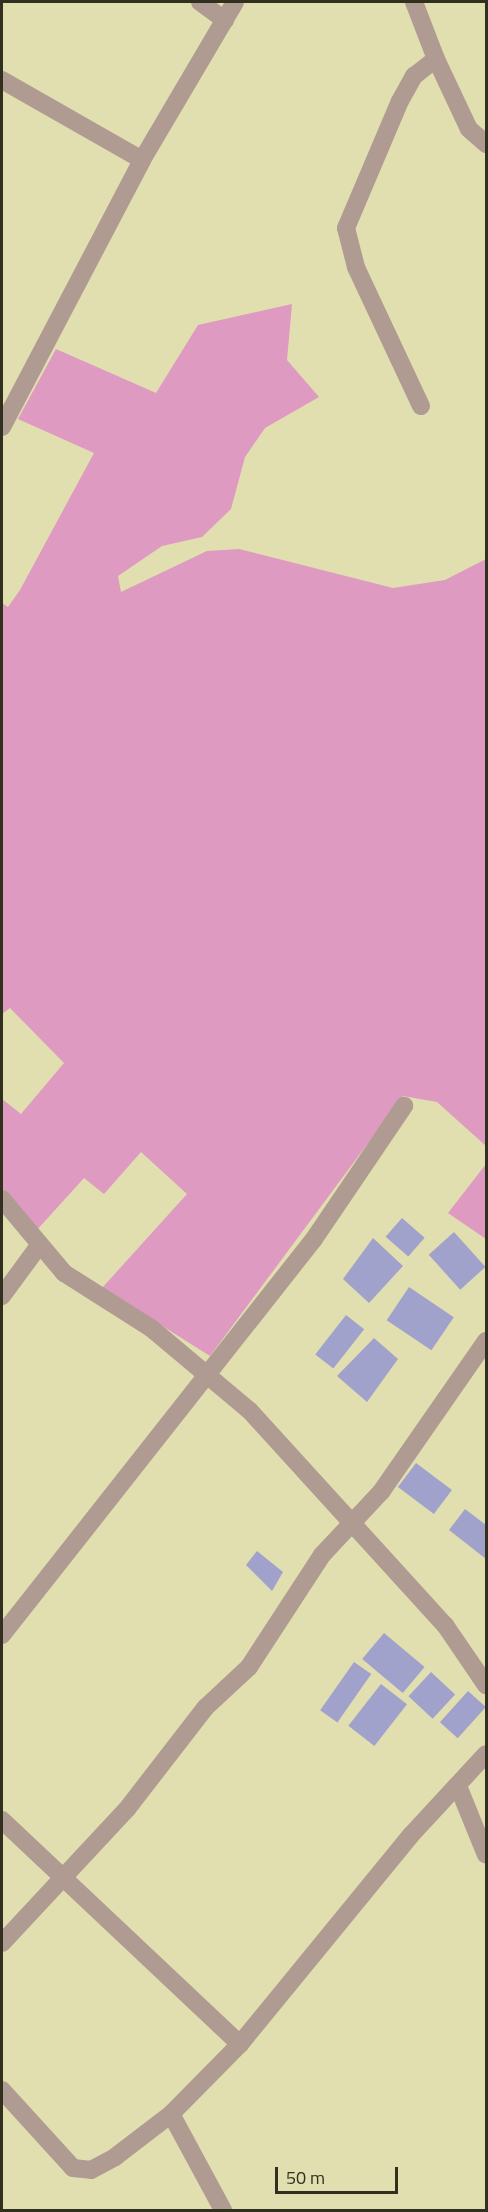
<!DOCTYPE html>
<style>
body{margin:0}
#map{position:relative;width:488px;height:2212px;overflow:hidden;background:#e1deb0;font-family:"Titillium Web",sans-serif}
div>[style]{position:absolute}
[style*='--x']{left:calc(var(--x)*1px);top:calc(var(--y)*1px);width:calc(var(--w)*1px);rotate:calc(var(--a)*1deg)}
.green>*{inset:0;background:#de9ac0}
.building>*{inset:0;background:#a1a2cc;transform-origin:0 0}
.minor>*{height:18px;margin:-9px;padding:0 9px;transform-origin:9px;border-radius:9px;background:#af9b92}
span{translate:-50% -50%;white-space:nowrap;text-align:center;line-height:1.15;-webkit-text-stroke:4.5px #e1deb0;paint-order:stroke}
.frame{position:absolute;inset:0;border:3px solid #31301e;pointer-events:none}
.scale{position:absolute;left:275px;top:2167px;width:123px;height:27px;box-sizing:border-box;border:3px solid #31301e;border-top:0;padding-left:8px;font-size:18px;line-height:21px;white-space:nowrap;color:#31301e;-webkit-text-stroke:4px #e1deb0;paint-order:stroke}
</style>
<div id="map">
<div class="green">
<i style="clip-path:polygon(292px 304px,287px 360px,319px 397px,265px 428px,245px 457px,231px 509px,202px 537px,162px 546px,118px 576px,121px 592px,207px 551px,239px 549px,393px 588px,445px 580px,486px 559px,486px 1146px,437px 1102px,403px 1096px,210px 1356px,102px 1288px,187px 1194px,141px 1152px,104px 1194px,84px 1178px,36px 1231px,2px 1190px,2px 1099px,21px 1114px,64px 1063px,10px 1008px,2px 1014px,2px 603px,8px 607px,20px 590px,94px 453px,18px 419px,56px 349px,156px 393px,198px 325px)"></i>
<i style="clip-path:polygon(486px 1164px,486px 1239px,448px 1213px)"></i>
</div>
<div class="building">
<i style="left:402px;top:1218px;width:30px;height:25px;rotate:41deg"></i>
<i style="left:454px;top:1232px;width:47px;height:34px;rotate:48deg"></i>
<i style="clip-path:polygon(373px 1238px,403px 1266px,369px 1303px,343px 1279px)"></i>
<i style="left:409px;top:1287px;width:54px;height:40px;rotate:34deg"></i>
<i style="left:346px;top:1315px;width:23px;height:50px;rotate:38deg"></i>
<i style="clip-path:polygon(374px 1338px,398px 1359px,367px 1402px,337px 1376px)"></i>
<i style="left:416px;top:1463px;width:45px;height:30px;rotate:37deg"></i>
<i style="clip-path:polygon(465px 1509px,486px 1525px,486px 1559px,449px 1530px)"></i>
<i style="clip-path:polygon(257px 1551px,283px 1572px,272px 1591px,246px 1565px)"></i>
<i style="left:384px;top:1633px;width:53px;height:34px;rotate:40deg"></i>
<i style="left:354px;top:1662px;width:21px;height:59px;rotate:35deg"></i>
<i style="left:431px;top:1672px;width:33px;height:33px;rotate:43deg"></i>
<i style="left:381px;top:1684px;width:33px;height:53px;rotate:38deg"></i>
<i style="left:468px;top:1691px;width:24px;height:42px;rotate:42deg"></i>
</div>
<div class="minor">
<i style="--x:200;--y:2;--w:31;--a:36"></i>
<i style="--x:414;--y:2;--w:61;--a:68.9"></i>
<i style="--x:2;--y:80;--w:161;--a:29.7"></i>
<i style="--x:142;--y:160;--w:183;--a:-59.5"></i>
<i style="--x:421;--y:406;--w:153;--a:-115.1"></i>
<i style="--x:356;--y:267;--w:40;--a:-104.4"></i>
<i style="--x:346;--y:228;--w:138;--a:-67"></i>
<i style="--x:400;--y:101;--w:29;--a:-61"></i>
<i style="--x:414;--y:76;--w:28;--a:-38"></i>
<i style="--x:436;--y:59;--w:77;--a:64.8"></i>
<i style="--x:469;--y:129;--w:23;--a:41"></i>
<i style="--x:2;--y:427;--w:301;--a:-62.3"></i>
<i style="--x:2;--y:1199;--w:97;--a:50"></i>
<i style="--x:64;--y:1273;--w:103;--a:32.3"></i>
<i style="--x:151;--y:1328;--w:129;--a:40"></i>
<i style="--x:250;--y:1411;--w:290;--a:47.7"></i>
<i style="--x:445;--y:1625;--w:73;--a:55.7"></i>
<i style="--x:2;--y:1296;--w:61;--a:-53.7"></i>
<i style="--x:2;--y:1635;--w:504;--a:-51.77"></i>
<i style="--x:314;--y:1239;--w:161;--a:-55.9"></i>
<i style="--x:458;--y:1786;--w:74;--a:67.9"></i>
<i style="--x:2;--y:1820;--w:327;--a:43.3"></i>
<i style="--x:2;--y:1943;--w:183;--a:-47"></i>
<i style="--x:127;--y:1809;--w:128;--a:-52.3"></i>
<i style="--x:205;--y:1708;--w:60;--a:-43"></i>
<i style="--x:249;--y:1667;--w:134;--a:-56.9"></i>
<i style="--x:322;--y:1555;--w:86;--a:-46.9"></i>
<i style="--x:381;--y:1492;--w:184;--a:-55.2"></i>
<i style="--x:2;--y:2090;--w:105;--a:47.7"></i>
<i style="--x:73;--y:2168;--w:18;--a:6"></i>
<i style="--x:91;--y:2170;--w:27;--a:-28"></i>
<i style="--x:115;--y:2157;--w:71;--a:-37.5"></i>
<i style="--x:223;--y:2210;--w:109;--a:-118.4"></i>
<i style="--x:171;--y:2114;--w:98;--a:-45.4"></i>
<i style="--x:240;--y:2044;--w:270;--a:-50.7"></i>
<i style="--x:411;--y:1835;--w:110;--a:-47.2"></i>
</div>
<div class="frame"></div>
<div class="scale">50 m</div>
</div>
